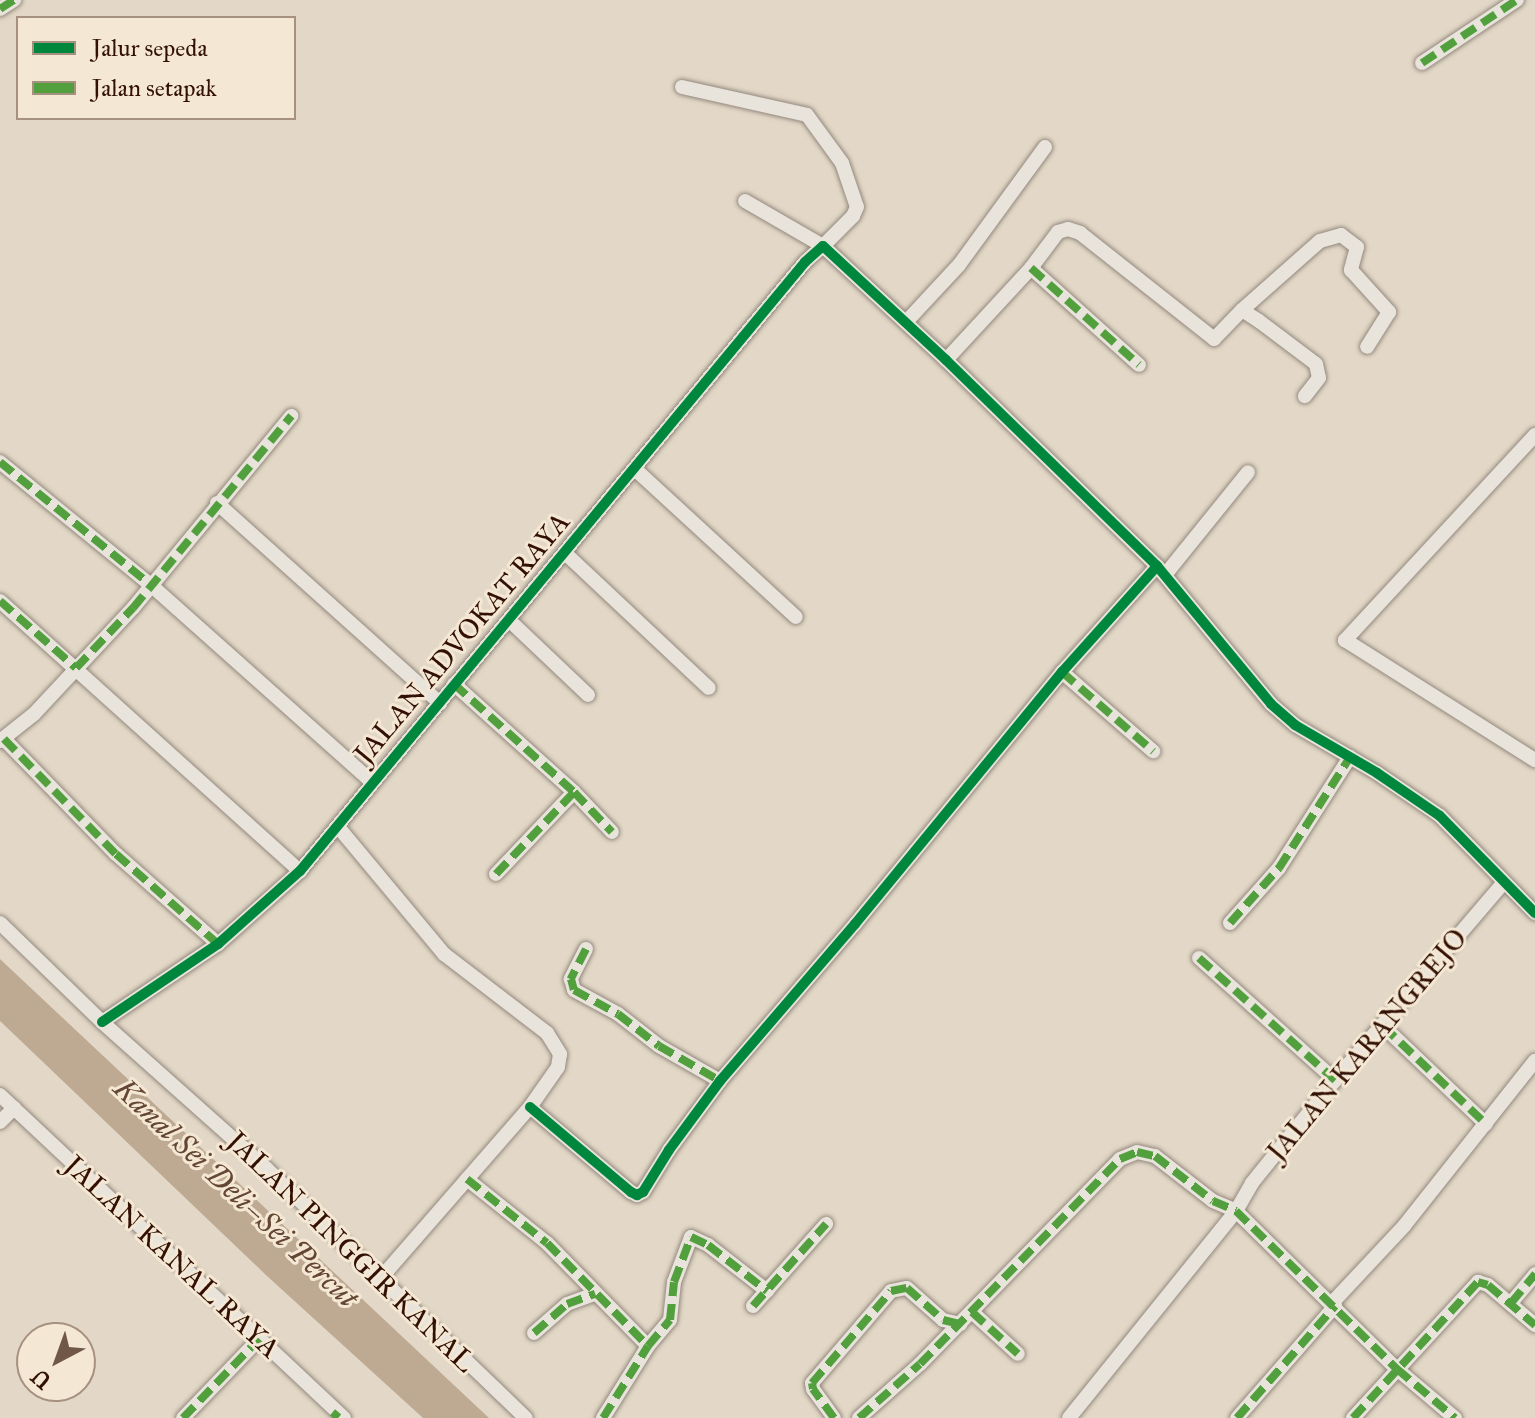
<!DOCTYPE html>
<meta charset="utf-8">
<style>
body{margin:0}
#map{position:relative;width:1535px;height:1418px;overflow:hidden;background:#e3d8c7;font-family:"IM FELL Great Primer",serif}
div>[style]{position:absolute}
[style*='--x']{left:calc(var(--x)*1px);top:calc(var(--y)*1px);width:calc(var(--w)*1px);rotate:calc(var(--a)*1deg)}
.water>*{inset:0;background:#beaa93}
.roads{filter:drop-shadow(0 0 2px #93887d) drop-shadow(0 0 2px #93887d)}
.street>*{height:14px;margin:-7px;padding:0 7px;transform-origin:7px;border-radius:7px;background:#e8e3db}
.quiet>*{height:8px;margin-top:-4px;transform-origin:0;background:repeating-linear-gradient(90deg,#52a03d 0 16px,transparent 0 24px)}
.cycleway>*{height:10px;margin:-5px;padding:0 5px;transform-origin:5px;border-radius:5px;background:#00873e}
span{translate:-50% -50%;white-space:nowrap;text-align:center;line-height:1.15;-webkit-text-stroke:6px #f4e7d3;paint-order:stroke}
.street-label{font-size:28px;color:#321104}
.water-label{font-size:30px;color:#644634;font-style:italic}
.legend{position:absolute;left:16px;top:16px;width:280px;height:104px;box-sizing:border-box;background:#f4e7d3;border:2px solid #a69180;margin:0;padding:10px 14px;list-style:none;font-size:24px;color:#321104}
.legend li{display:flex;align-items:center;gap:16px;height:40px}
.legend b{width:40px;border:2px solid #a69180}
.north{position:absolute;left:16px;top:1322px;width:80px;height:80px;box-sizing:border-box;background:#f4e7d3;border:2px solid #a69180;border-radius:50%;rotate:221deg;font-size:22px;font-weight:700;line-height:32px;text-align:center;color:#321104}
.north::after{content:'';display:block;margin:auto;width:28px;height:36px;background:#705748;clip-path:polygon(50% 0,100% 100%,50% 72%,0 100%)}
</style>
<div id="map">
<div class="water">
<i style="clip-path:polygon(0 959px,489px 1418px,423px 1418px,267px 1276px,0 1021px)"></i>
</div>
<div class="roads">
<div class="street">
<i style="--x:0;--y:9;--w:17;--a:-33"></i>
<i style="--x:1422;--y:63;--w:114;--a:-33.6"></i>
<i style="--x:682;--y:87;--w:128;--a:12.6"></i>
<i style="--x:807;--y:115;--w:59;--a:53.9"></i>
<i style="--x:842;--y:163;--w:46;--a:71.2"></i>
<i style="--x:857;--y:207;--w:10;--a:114"></i>
<i style="--x:853;--y:216;--w:42;--a:135"></i>
<i style="--x:823;--y:246;--w:90;--a:-150"></i>
<i style="--x:1031;--y:268;--w:145;--a:41.9"></i>
<i style="--x:1242;--y:310;--w:104;--a:-41.5"></i>
<i style="--x:1320;--y:241;--w:22;--a:-16"></i>
<i style="--x:1341;--y:235;--w:20;--a:37"></i>
<i style="--x:1357;--y:247;--w:24;--a:105"></i>
<i style="--x:1351;--y:270;--w:57;--a:47.9"></i>
<i style="--x:1389;--y:312;--w:41;--a:122.2"></i>
<i style="--x:906;--y:322;--w:78;--a:-47.1"></i>
<i style="--x:959;--y:265;--w:146;--a:-53.9"></i>
<i style="--x:946;--y:360;--w:125;--a:-47.3"></i>
<i style="--x:1031;--y:268;--w:45;--a:-53.1"></i>
<i style="--x:1058;--y:232;--w:10;--a:-17"></i>
<i style="--x:1068;--y:229;--w:13;--a:18"></i>
<i style="--x:1080;--y:233;--w:171;--a:38.3"></i>
<i style="--x:1214;--y:339;--w:40;--a:-46"></i>
<i style="--x:1242;--y:310;--w:20;--a:33"></i>
<i style="--x:1259;--y:321;--w:71;--a:37"></i>
<i style="--x:1316;--y:364;--w:14;--a:78"></i>
<i style="--x:1319;--y:378;--w:23;--a:128"></i>
<i style="--x:1535;--y:435;--w:280;--a:132.8"></i>
<i style="--x:1345;--y:640;--w:225;--a:32.3"></i>
<i style="--x:0;--y:462;--w:196;--a:39.2"></i>
<i style="--x:152;--y:586;--w:295;--a:41.7"></i>
<i style="--x:636;--y:470;--w:217;--a:42.6"></i>
<i style="--x:217;--y:503;--w:300;--a:41.9"></i>
<i style="--x:565;--y:553;--w:197;--a:43.2"></i>
<i style="--x:1165;--y:575;--w:132;--a:-51.1"></i>
<i style="--x:0;--y:601;--w:404;--a:42"></i>
<i style="--x:509;--y:620;--w:109;--a:43.5"></i>
<i style="--x:1062;--y:672;--w:121;--a:41"></i>
<i style="--x:454;--y:684;--w:161;--a:42"></i>
<i style="--x:574;--y:792;--w:55;--a:46.5"></i>
<i style="--x:4;--y:739;--w:161;--a:45.8"></i>
<i style="--x:116;--y:854;--w:136;--a:41.4"></i>
<i style="--x:0;--y:741;--w:43;--a:-38.5"></i>
<i style="--x:34;--y:714;--w:145;--a:-47"></i>
<i style="--x:133;--y:608;--w:249;--a:-50.5"></i>
<i style="--x:339;--y:828;--w:164;--a:50.2"></i>
<i style="--x:444;--y:954;--w:130;--a:37.5"></i>
<i style="--x:547;--y:1033;--w:25;--a:58"></i>
<i style="--x:560;--y:1054;--w:13;--a:99"></i>
<i style="--x:558;--y:1067;--w:49;--a:125"></i>
<i style="--x:530;--y:1107;--w:228;--a:131.1"></i>
<i style="--x:496;--y:874;--w:113;--a:-46.4"></i>
<i style="--x:0;--y:923;--w:142;--a:44.1"></i>
<i style="--x:102;--y:1022;--w:221;--a:41.7"></i>
<i style="--x:267;--y:1169;--w:359;--a:43.9"></i>
<i style="--x:1230;--y:923;--w:74;--a:-48.3"></i>
<i style="--x:1279;--y:868;--w:132;--a:-57.4"></i>
<i style="--x:586;--y:949;--w:34;--a:117"></i>
<i style="--x:571;--y:979;--w:11;--a:75"></i>
<i style="--x:574;--y:990;--w:50;--a:28.6"></i>
<i style="--x:618;--y:1014;--w:52;--a:38"></i>
<i style="--x:659;--y:1046;--w:70;--a:29.8"></i>
<i style="--x:1199;--y:958;--w:183;--a:41.9"></i>
<i style="--x:102;--y:1022;--w:140;--a:-33.9"></i>
<i style="--x:218;--y:944;--w:110;--a:-41.7"></i>
<i style="--x:300;--y:871;--w:791;--a:-50.33"></i>
<i style="--x:805;--y:262;--w:24;--a:-42"></i>
<i style="--x:823;--y:246;--w:168;--a:42.8"></i>
<i style="--x:946;--y:360;--w:295;--a:44.3"></i>
<i style="--x:1157;--y:566;--w:179;--a:50.4"></i>
<i style="--x:1271;--y:704;--w:32;--a:41"></i>
<i style="--x:1295;--y:725;--w:95;--a:30.3"></i>
<i style="--x:1377;--y:773;--w:76;--a:34.3"></i>
<i style="--x:1440;--y:816;--w:136;--a:45.6"></i>
<i style="--x:1383;--y:1026;--w:142;--a:43.6"></i>
<i style="--x:0;--y:1095;--w:472;--a:43.2"></i>
<i style="--x:530;--y:1107;--w:132;--a:40.1"></i>
<i style="--x:631;--y:1192;--w:7;--a:27"></i>
<i style="--x:637;--y:1195;--w:7;--a:-27"></i>
<i style="--x:643;--y:1192;--w:49;--a:-58.2"></i>
<i style="--x:669;--y:1150;--w:86;--a:-53.5"></i>
<i style="--x:720;--y:1081;--w:207;--a:-49.3"></i>
<i style="--x:855;--y:924;--w:326;--a:-50.6"></i>
<i style="--x:1062;--y:672;--w:142;--a:-48.1"></i>
<i style="--x:0;--y:1122;--w:20;--a:-45"></i>
<i style="--x:467;--y:1179;--w:102;--a:38.7"></i>
<i style="--x:547;--y:1243;--w:144;--a:45.6"></i>
<i style="--x:1332;--y:1303;--w:105;--a:-46.9"></i>
<i style="--x:1404;--y:1226;--w:211;--a:-51.6"></i>
<i style="--x:1511;--y:1303;--w:38;--a:-50"></i>
<i style="--x:753;--y:1306;--w:110;--a:-48.3"></i>
<i style="--x:972;--y:1312;--w:62;--a:42.4"></i>
<i style="--x:534;--y:1333;--w:44;--a:-41.3"></i>
<i style="--x:567;--y:1304;--w:30;--a:-20"></i>
<i style="--x:183;--y:1418;--w:110;--a:-46.1"></i>
<i style="--x:603;--y:1418;--w:85;--a:-58"></i>
<i style="--x:648;--y:1346;--w:34;--a:-50"></i>
<i style="--x:670;--y:1320;--w:38;--a:-84"></i>
<i style="--x:674;--y:1282;--w:48;--a:-69.3"></i>
<i style="--x:691;--y:1237;--w:19;--a:25"></i>
<i style="--x:708;--y:1245;--w:75;--a:37.9"></i>
<i style="--x:834;--y:1418;--w:36;--a:-126"></i>
<i style="--x:813;--y:1389;--w:6;--a:-99"></i>
<i style="--x:812;--y:1383;--w:121;--a:-49.3"></i>
<i style="--x:891;--y:1291;--w:16;--a:-11"></i>
<i style="--x:907;--y:1288;--w:48;--a:41.6"></i>
<i style="--x:943;--y:1320;--w:18;--a:13"></i>
<i style="--x:859;--y:1418;--w:81;--a:-41.5"></i>
<i style="--x:920;--y:1364;--w:286;--a:-45.7"></i>
<i style="--x:1120;--y:1159;--w:18;--a:-22"></i>
<i style="--x:1137;--y:1152;--w:18;--a:13"></i>
<i style="--x:1155;--y:1156;--w:73;--a:37.8"></i>
<i style="--x:1213;--y:1201;--w:25;--a:23"></i>
<i style="--x:1236;--y:1211;--w:226;--a:44.5"></i>
<i style="--x:1397;--y:1369;--w:76;--a:40.2"></i>
<i style="--x:1069;--y:1418;--w:266;--a:-51.1"></i>
<i style="--x:1236;--y:1211;--w:32;--a:-60"></i>
<i style="--x:1252;--y:1183;--w:132;--a:-51.1"></i>
<i style="--x:1335;--y:1080;--w:259;--a:-49.5"></i>
<i style="--x:1237;--y:1418;--w:149;--a:-48.8"></i>
<i style="--x:1353;--y:1418;--w:185;--a:-47.4"></i>
<i style="--x:1478;--y:1282;--w:10;--a:17"></i>
<i style="--x:1488;--y:1285;--w:62;--a:40.4"></i>
</div>
</div>
<div class="quiet">
<i style="--x:0;--y:9;--w:17;--a:-33"></i>
<i style="--x:1422;--y:63;--w:114;--a:-33.6"></i>
<i style="--x:1031;--y:268;--w:145;--a:41.9"></i>
<i style="--x:0;--y:462;--w:196;--a:39.2"></i>
<i style="--x:0;--y:601;--w:101;--a:41.4"></i>
<i style="--x:76;--y:668;--w:83;--a:-46.5"></i>
<i style="--x:133;--y:608;--w:249;--a:-50.5"></i>
<i style="--x:1062;--y:672;--w:121;--a:41"></i>
<i style="--x:454;--y:684;--w:161;--a:42"></i>
<i style="--x:574;--y:792;--w:55;--a:46.5"></i>
<i style="--x:4;--y:739;--w:161;--a:45.8"></i>
<i style="--x:116;--y:854;--w:136;--a:41.4"></i>
<i style="--x:496;--y:874;--w:113;--a:-46.4"></i>
<i style="--x:1230;--y:923;--w:74;--a:-48.3"></i>
<i style="--x:1279;--y:868;--w:132;--a:-57.4"></i>
<i style="--x:586;--y:949;--w:34;--a:117"></i>
<i style="--x:571;--y:979;--w:11;--a:75"></i>
<i style="--x:574;--y:990;--w:50;--a:28.6"></i>
<i style="--x:618;--y:1014;--w:52;--a:38"></i>
<i style="--x:659;--y:1046;--w:70;--a:29.8"></i>
<i style="--x:1199;--y:958;--w:183;--a:41.9"></i>
<i style="--x:1383;--y:1026;--w:142;--a:43.6"></i>
<i style="--x:467;--y:1179;--w:102;--a:38.7"></i>
<i style="--x:547;--y:1243;--w:144;--a:45.6"></i>
<i style="--x:1511;--y:1303;--w:38;--a:-50"></i>
<i style="--x:753;--y:1306;--w:110;--a:-48.3"></i>
<i style="--x:972;--y:1312;--w:62;--a:42.4"></i>
<i style="--x:534;--y:1333;--w:44;--a:-41.3"></i>
<i style="--x:567;--y:1304;--w:30;--a:-20"></i>
<i style="--x:183;--y:1418;--w:110;--a:-46.1"></i>
<i style="--x:333;--y:1418;--w:8;--a:-50"></i>
<i style="--x:603;--y:1418;--w:85;--a:-58"></i>
<i style="--x:648;--y:1346;--w:34;--a:-50"></i>
<i style="--x:670;--y:1320;--w:38;--a:-84"></i>
<i style="--x:674;--y:1282;--w:48;--a:-69.3"></i>
<i style="--x:691;--y:1237;--w:19;--a:25"></i>
<i style="--x:708;--y:1245;--w:75;--a:37.9"></i>
<i style="--x:834;--y:1418;--w:36;--a:-126"></i>
<i style="--x:813;--y:1389;--w:6;--a:-99"></i>
<i style="--x:812;--y:1383;--w:121;--a:-49.3"></i>
<i style="--x:891;--y:1291;--w:16;--a:-11"></i>
<i style="--x:907;--y:1288;--w:48;--a:41.6"></i>
<i style="--x:943;--y:1320;--w:18;--a:13"></i>
<i style="--x:859;--y:1418;--w:81;--a:-41.5"></i>
<i style="--x:920;--y:1364;--w:286;--a:-45.7"></i>
<i style="--x:1120;--y:1159;--w:18;--a:-22"></i>
<i style="--x:1137;--y:1152;--w:18;--a:13"></i>
<i style="--x:1155;--y:1156;--w:73;--a:37.8"></i>
<i style="--x:1213;--y:1201;--w:25;--a:23"></i>
<i style="--x:1236;--y:1211;--w:226;--a:44.5"></i>
<i style="--x:1397;--y:1369;--w:76;--a:40.2"></i>
<i style="--x:1237;--y:1418;--w:149;--a:-48.8"></i>
<i style="--x:1353;--y:1418;--w:185;--a:-47.4"></i>
<i style="--x:1478;--y:1282;--w:10;--a:17"></i>
<i style="--x:1488;--y:1285;--w:62;--a:40.4"></i>
</div>
<div class="cycleway">
<i style="--x:102;--y:1022;--w:140;--a:-33.9"></i>
<i style="--x:218;--y:944;--w:110;--a:-41.7"></i>
<i style="--x:300;--y:871;--w:791;--a:-50.33"></i>
<i style="--x:805;--y:262;--w:24;--a:-42"></i>
<i style="--x:823;--y:246;--w:168;--a:42.8"></i>
<i style="--x:946;--y:360;--w:295;--a:44.3"></i>
<i style="--x:1157;--y:566;--w:179;--a:50.4"></i>
<i style="--x:1271;--y:704;--w:32;--a:41"></i>
<i style="--x:1295;--y:725;--w:95;--a:30.3"></i>
<i style="--x:1377;--y:773;--w:76;--a:34.3"></i>
<i style="--x:1440;--y:816;--w:136;--a:45.6"></i>
<i style="--x:530;--y:1107;--w:132;--a:40.1"></i>
<i style="--x:631;--y:1192;--w:7;--a:27"></i>
<i style="--x:637;--y:1195;--w:7;--a:-27"></i>
<i style="--x:643;--y:1192;--w:49;--a:-58.2"></i>
<i style="--x:669;--y:1150;--w:86;--a:-53.5"></i>
<i style="--x:720;--y:1081;--w:207;--a:-49.3"></i>
<i style="--x:855;--y:924;--w:326;--a:-50.6"></i>
<i style="--x:1062;--y:672;--w:142;--a:-48.1"></i>
</div>
<div class="street-label">
<span style="left:462px;top:638px;rotate:-50deg">JALAN ADVOKAT RAYA</span>
<span style="left:1367px;top:1045px;rotate:-50deg">JALAN KARANGREJO</span>
<span style="left:351px;top:1252px;rotate:44deg">JALAN PINGGIR KANAL</span>
<span style="left:172px;top:1257px;rotate:43deg">JALAN KANAL RAYA</span>
</div>
<div class="water-label">
<span style="left:236px;top:1193px;rotate:43deg">Kanal Sei Deli–Sei Percut</span>
</div>
<ul class="legend">
<li><b style="height:10px;background:#00873e"></b>Jalur sepeda</li>
<li><b style="height:10px;background:#52a03d"></b>Jalan setapak</li>
</ul>
<div class="north">U</div>
</div>
